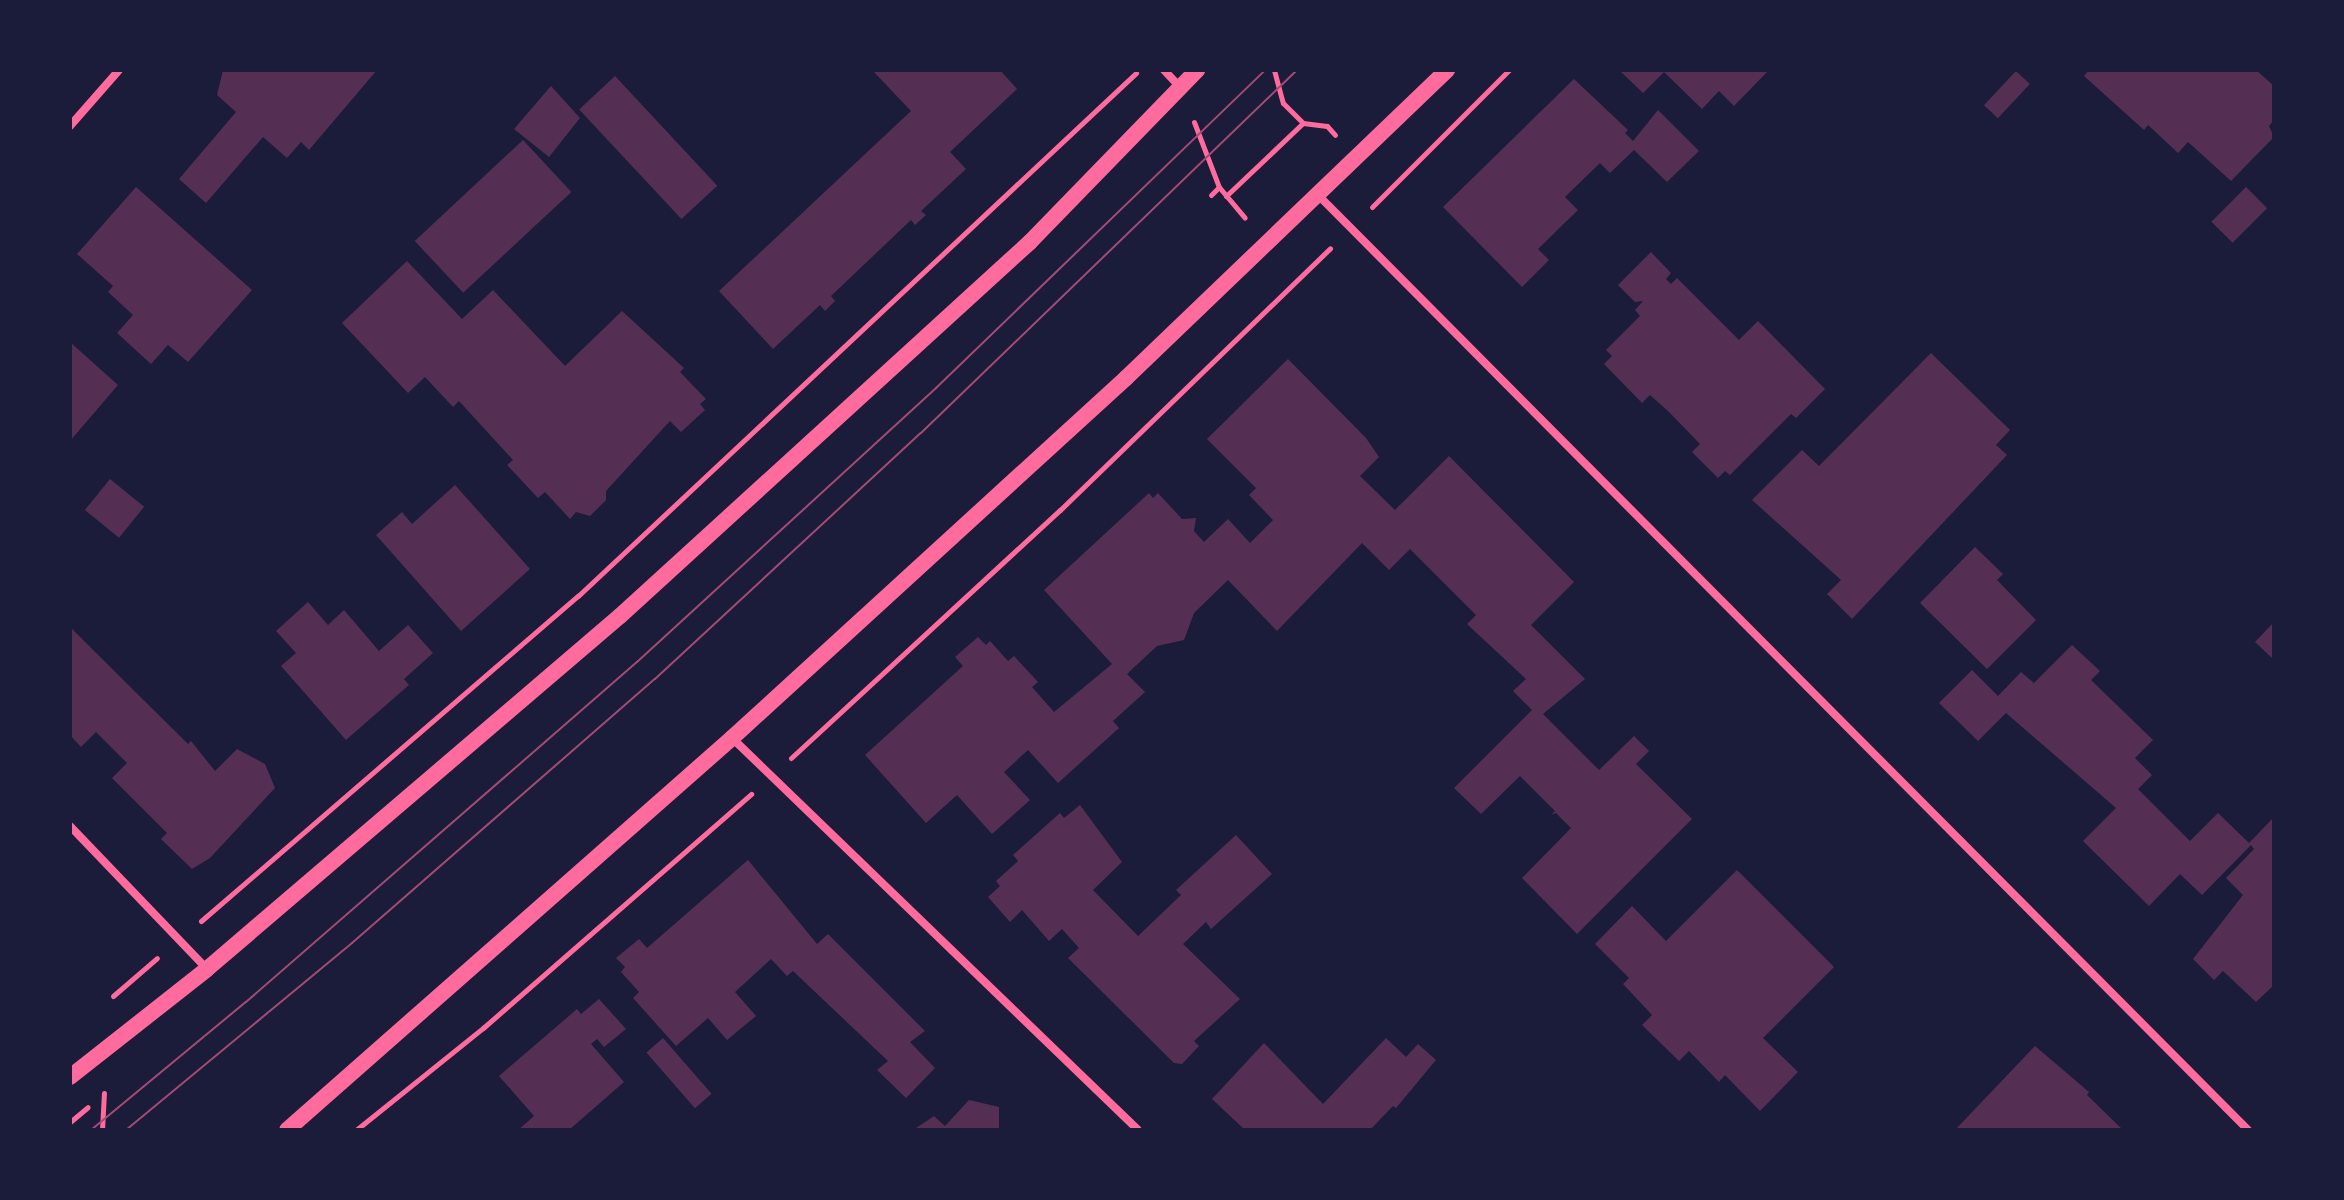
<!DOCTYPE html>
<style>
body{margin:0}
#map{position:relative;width:2344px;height:1200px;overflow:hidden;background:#1b1b3a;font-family:"IBM Plex Sans",sans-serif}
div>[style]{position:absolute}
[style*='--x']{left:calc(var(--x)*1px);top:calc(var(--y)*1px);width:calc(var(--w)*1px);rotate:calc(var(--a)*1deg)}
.building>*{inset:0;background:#542f53;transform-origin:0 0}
.path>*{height:5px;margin:-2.5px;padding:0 2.5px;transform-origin:2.5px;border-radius:2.5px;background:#ff6b9d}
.minor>*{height:8px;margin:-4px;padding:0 4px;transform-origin:4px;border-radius:4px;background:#ff6b9d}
.secondary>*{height:16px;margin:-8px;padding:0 8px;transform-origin:8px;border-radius:8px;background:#ff6b9d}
.tram>*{height:2px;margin:-1px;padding:0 1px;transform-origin:1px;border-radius:1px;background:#a44b75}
span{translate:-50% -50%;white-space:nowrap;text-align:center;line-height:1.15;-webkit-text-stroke:6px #1b1b3a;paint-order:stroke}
.frame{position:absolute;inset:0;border:72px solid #1b1b3a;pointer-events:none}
</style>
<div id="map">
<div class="building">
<i style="clip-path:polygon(223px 70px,377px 70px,309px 150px,301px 142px,287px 158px,263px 137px,206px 203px,179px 179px,236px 112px,217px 95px)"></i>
<i style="clip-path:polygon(872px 70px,1000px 70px,1017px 89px,950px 152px,966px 169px,921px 211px,926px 215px,915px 225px,911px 220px,831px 296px,835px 301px,825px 311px,820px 305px,773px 349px,719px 291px,911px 111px)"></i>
<i style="clip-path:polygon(1619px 70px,1769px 70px,1734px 106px,1719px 91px,1702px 109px,1664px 72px,1643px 93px)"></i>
<i style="clip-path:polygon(2089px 70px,2256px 70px,2274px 86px,2274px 120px,2269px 126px,2274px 137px,2231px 181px,2188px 142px,2178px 153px,2148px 125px,2144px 130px,2084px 76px)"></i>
<i style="left:2016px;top:71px;width:19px;height:47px;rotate:43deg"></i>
<i style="left:615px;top:76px;width:150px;height:49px;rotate:47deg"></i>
<i style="clip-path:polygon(1574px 79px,1628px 130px,1625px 133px,1633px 141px,1658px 110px,1699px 151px,1667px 182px,1634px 150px,1610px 173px,1600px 163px,1565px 197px,1578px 210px,1538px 249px,1549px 260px,1522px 287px,1443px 207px)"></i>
<i style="clip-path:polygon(551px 86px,580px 118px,549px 157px,514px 129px)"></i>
<i style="left:523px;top:140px;width:71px;height:148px;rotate:47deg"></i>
<i style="clip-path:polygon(136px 187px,252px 290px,188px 362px,168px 345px,151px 364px,117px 333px,133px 315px,108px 292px,113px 286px,77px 254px)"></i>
<i style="left:2246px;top:187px;width:30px;height:49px;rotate:45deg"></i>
<i style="clip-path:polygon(1651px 252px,1671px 273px,1666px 279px,1671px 284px,1677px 278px,1739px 340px,1758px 321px,1825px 389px,1796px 418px,1791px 414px,1730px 475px,1725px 471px,1718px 478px,1692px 452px,1700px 444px,1668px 411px,1650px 395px,1642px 403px,1604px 364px,1612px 356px,1606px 350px,1640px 316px,1635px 310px,1643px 301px,1635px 302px,1618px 285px)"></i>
<i style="clip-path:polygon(407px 261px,462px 319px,493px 290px,565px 366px,622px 311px,684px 368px,680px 372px,706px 399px,700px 404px,705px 410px,681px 432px,670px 421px,606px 491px,606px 500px,590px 516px,576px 512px,570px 519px,545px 492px,538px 498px,507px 465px,513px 460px,459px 401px,453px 407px,425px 377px,408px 393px,342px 323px)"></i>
<i style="clip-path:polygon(70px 342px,118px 385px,70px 441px)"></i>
<i style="clip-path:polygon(1931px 353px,2010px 430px,1996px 445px,2007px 455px,1852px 619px,1827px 594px,1841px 580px,1752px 500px,1802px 450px,1819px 466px)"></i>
<i style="clip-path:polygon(1288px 359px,1366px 438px,1379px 457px,1360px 476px,1395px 510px,1449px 456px,1574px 582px,1531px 625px,1585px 679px,1543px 714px,1599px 770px,1634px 736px,1649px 751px,1636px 764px,1692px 819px,1577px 934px,1522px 878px,1571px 828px,1556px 813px,1551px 815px,1555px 811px,1520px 776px,1481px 814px,1454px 788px,1532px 710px,1513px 691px,1526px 679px,1467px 624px,1476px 615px,1410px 549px,1389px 570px,1362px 543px,1277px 631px,1228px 580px,1194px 613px,1184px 640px,1157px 646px,1127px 674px,1145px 692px,1113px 721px,1119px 728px,1058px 783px,1028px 750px,1004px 772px,1030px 800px,992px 834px,957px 795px,926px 823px,865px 755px,963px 666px,955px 657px,978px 637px,986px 645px,990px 641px,1008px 661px,1014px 656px,1038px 682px,1032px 687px,1054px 712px,1112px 664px,1044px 590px,1149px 493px,1153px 498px,1158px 493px,1182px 519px,1196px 518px,1194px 531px,1204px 542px,1228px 519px,1250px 543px,1273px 520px,1249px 495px,1256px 488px,1207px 439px)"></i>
<i style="left:110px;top:479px;width:44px;height:40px;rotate:39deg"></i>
<i style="clip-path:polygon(455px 485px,530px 569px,461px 631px,376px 535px,402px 512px,412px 524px)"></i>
<i style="clip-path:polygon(1975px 547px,2003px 574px,1997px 580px,2036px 620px,1987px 669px,1920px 603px)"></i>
<i style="clip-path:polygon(308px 602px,328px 625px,344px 610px,379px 651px,408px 625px,433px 653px,404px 679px,409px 685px,346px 740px,281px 666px,296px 653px,276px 631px)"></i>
<i style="clip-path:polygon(2272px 624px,2274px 626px,2274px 660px,2255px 642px)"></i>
<i style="clip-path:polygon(70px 627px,188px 744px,191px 741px,215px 771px,237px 749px,265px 764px,275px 788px,210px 858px,192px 869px,161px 839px,167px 833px,112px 778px,127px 763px,96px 732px,81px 747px,70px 735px)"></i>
<i style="clip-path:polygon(2072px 645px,2100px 671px,2091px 680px,2153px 740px,2135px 758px,2152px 775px,2138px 789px,2190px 841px,2218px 813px,2249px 843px,2274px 817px,2274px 985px,2256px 1002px,2223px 971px,2214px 980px,2193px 959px,2243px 895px,2226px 878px,2254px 849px,2251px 845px,2202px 895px,2180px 874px,2149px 906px,2083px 841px,2116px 808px,2006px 713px,1978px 741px,1939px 703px,1972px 670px,1998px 696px,2021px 672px,2034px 683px)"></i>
<i style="clip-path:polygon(1080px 805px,1122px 862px,1093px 890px,1138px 936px,1181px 895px,1176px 890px,1236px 835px,1272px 874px,1211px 929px,1206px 922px,1183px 944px,1240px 999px,1194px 1041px,1199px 1046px,1182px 1064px,1174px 1063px,1068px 958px,1079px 948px,1062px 929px,1049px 941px,1022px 910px,1010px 922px,988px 897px,1000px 886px,996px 881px,1018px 861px,1013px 855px,1060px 813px,1064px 818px)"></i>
<i style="clip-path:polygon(748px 860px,817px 944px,828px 934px,925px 1031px,910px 1042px,935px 1068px,906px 1098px,877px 1070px,888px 1061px,793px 971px,787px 976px,771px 959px,735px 992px,756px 1016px,727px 1040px,708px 1018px,676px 1046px,633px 998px,639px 992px,621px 972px,625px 967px,616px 958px,639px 939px,647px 948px)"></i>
<i style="clip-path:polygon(1737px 870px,1834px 967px,1763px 1038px,1798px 1072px,1760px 1111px,1725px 1075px,1719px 1082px,1689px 1051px,1679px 1061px,1642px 1025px,1652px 1015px,1623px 984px,1629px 978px,1595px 944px,1632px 906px,1666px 941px)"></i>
<i style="clip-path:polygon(599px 999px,626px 1029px,604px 1047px,597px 1039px,591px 1044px,624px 1082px,569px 1130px,518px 1130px,534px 1116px,499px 1076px,577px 1009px,581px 1014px)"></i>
<i style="left:663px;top:1038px;width:74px;height:22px;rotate:49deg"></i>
<i style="clip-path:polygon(1386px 1038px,1406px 1057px,1418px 1044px,1436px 1060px,1396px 1108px,1393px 1106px,1370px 1130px,1245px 1130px,1212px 1099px,1264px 1043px,1323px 1104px)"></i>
<i style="clip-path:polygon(2035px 1046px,2089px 1092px,2087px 1095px,2123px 1130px,1955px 1130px)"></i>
<i style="clip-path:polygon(969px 1100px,999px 1107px,999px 1130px,913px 1130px,934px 1116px,945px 1126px)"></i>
</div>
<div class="path">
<i style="--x:1274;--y:70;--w:34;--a:75"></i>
<i style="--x:1283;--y:103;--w:28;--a:45"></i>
<i style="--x:1303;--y:123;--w:24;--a:7"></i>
<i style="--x:1327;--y:126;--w:12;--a:48"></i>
<i style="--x:1194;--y:122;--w:70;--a:69"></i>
<i style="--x:1219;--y:187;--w:40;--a:50"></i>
<i style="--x:1211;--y:195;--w:11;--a:-45"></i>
<i style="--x:1226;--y:196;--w:106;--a:-43.5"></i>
<i style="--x:1372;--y:207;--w:194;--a:-45"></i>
<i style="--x:791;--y:758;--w:366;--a:-42.7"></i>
<i style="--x:1060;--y:510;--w:376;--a:-44.1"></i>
<i style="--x:201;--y:921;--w:498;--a:-40.8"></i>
<i style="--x:578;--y:596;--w:765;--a:-43.15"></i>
<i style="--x:113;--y:996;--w:58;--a:-40.8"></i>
<i style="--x:70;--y:1122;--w:23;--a:-40"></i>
<i style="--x:102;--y:1130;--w:37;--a:-87"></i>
<i style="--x:356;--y:1130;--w:163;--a:-38.8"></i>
<i style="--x:483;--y:1028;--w:356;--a:-41.1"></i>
</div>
<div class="minor">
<i style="--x:1164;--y:70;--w:23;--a:47"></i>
<i style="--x:70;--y:126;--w:74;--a:-48.8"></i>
<i style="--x:1320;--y:197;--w:1316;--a:45.15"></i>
<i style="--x:732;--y:738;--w:564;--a:43.99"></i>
<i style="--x:70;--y:826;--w:198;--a:46.2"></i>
</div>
<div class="secondary">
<i style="--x:70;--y:1077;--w:174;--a:-38.2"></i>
<i style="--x:207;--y:969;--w:543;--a:-40.52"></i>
<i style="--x:620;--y:616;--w:555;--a:-42.37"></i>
<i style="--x:1030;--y:242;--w:240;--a:-45.8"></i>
<i style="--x:287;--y:1130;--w:593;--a:-41.38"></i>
<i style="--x:732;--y:738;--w:534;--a:-42.42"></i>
<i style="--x:1126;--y:378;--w:445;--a:-43.8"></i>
</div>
<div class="tram">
<i style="--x:91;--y:1130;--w:201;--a:-39.6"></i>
<i style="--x:246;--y:1002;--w:518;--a:-41.01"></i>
<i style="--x:637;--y:662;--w:406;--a:-42.5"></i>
<i style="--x:936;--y:388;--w:458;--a:-44"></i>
<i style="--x:126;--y:1130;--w:293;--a:-39.6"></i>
<i style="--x:352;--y:943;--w:402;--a:-41.1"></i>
<i style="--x:655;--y:679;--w:362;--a:-42.8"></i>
<i style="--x:921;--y:433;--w:523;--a:-43.99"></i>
</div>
<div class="frame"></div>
</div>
